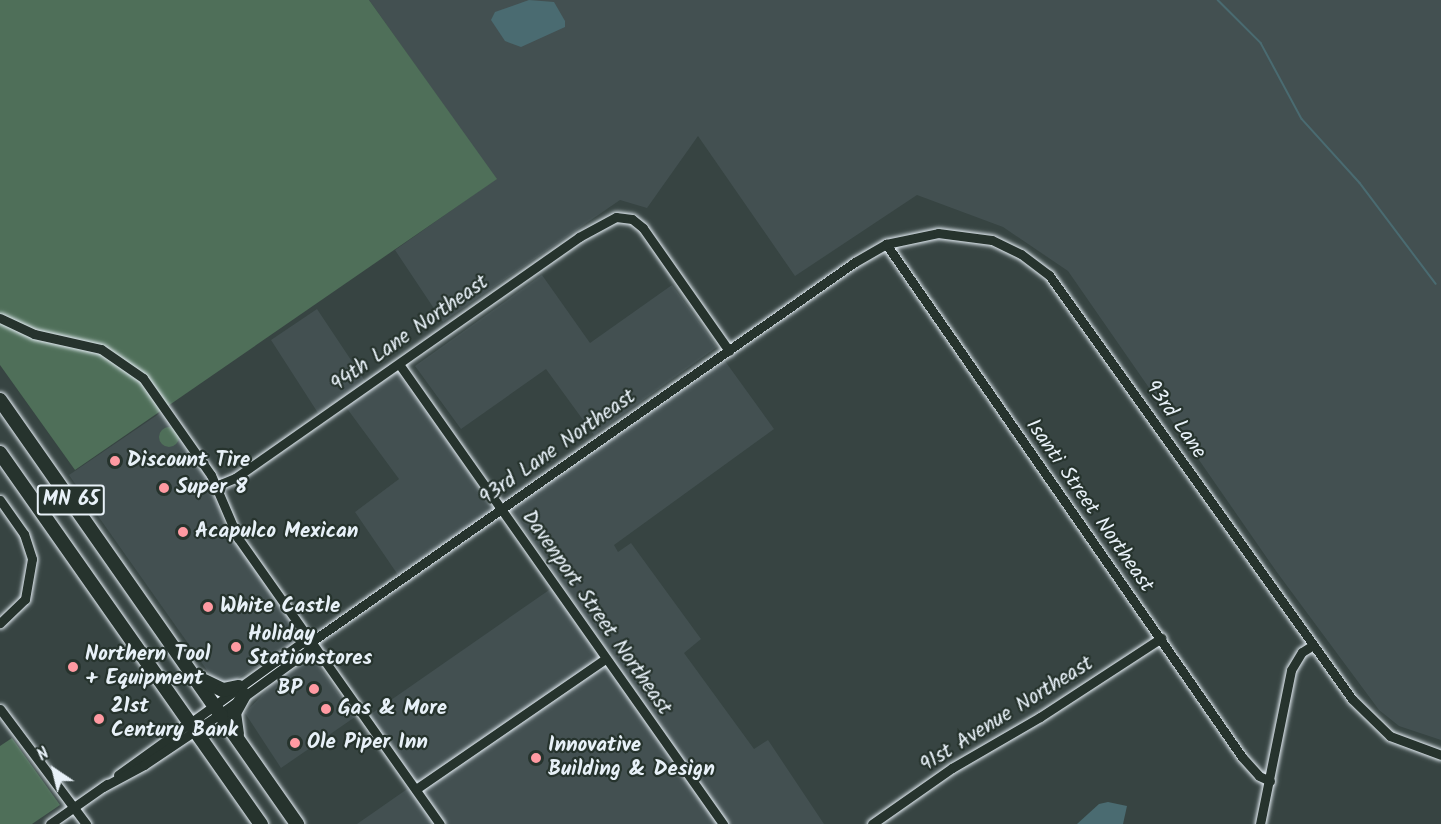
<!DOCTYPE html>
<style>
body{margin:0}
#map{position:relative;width:1441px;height:824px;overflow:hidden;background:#374442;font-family:Kalam,sans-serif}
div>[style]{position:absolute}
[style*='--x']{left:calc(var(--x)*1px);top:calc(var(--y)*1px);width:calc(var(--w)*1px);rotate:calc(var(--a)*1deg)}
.built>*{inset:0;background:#435051}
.green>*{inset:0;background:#4f6f59}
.round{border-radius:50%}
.water>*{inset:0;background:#4a6b71}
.stream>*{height:1.5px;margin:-0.75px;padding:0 0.75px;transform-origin:0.75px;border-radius:0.75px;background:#4a6b71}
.roads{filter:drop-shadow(0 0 2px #e8f1f8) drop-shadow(0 0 2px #e8f1f8)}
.minor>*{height:9px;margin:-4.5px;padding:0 4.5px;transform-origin:4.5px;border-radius:4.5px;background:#26332d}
.highway>*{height:14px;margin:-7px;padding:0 7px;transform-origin:7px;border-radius:7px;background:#26332d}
.dots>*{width:16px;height:16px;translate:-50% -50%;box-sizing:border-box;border:3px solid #26332d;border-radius:50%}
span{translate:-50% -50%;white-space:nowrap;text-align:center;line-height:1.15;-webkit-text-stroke:4.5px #26332d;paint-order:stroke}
.shield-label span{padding:2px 4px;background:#26332d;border:2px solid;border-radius:4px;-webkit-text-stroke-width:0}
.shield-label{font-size:20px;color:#e8f1f8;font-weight:700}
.street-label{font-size:21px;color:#e8f1f8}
.poi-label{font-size:21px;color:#e8f1f8;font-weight:700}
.left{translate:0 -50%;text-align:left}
.right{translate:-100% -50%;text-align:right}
.north{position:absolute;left:24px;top:740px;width:60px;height:60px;-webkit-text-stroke:4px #26332d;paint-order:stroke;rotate:325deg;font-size:16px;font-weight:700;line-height:24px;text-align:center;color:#e8f1f8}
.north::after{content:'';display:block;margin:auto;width:21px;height:27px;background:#e8f1f8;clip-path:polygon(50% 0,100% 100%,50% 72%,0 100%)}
</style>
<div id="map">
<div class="built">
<i style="clip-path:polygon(369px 0,1441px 0,1441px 740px,1399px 726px,1379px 710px,1276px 571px,1068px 271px,1003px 227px,917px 195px,795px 276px,698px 136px,647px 208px,620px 200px,443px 322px,395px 250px,496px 179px)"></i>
<i style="clip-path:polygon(542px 275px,590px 343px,672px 285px,717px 347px,594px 435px,546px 369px,461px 429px,415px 366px)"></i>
<i style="clip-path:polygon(317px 309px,365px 381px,393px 361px,494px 509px,398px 575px,355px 512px,399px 479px,340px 399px,318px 413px,271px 340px)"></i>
<i style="clip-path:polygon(725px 361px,774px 429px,614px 545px,618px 552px,631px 543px,701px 639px,684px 653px,754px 749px,768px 740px,824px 824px,727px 824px,510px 509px)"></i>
<i style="clip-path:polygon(163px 411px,206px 473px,223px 520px,235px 541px,297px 631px,295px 642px,229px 684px,219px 684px,209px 673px,69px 475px)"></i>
<i style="clip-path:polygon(552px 588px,722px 824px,446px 824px,368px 716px)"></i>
<i style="clip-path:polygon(308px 661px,318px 665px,355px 717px,281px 768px,245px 713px,277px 679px)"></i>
<i style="clip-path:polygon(413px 785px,439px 824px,357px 824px)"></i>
</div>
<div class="green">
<i style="clip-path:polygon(0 0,369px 0,497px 179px,75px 470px,0 365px)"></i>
<i class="round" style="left:159px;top:427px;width:20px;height:20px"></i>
<i style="clip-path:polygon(12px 738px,60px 805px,32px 824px,0 824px,0 746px)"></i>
</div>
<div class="water">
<i style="clip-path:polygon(529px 0,554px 2px,565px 21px,565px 27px,521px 47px,505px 41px,491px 20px,495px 12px)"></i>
<i style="clip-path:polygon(1108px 802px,1127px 806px,1123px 824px,1077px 824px,1099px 804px)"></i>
</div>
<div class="stream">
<i style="--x:1218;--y:0;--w:61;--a:45"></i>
<i style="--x:1261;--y:43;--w:86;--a:61.7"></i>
<i style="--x:1302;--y:119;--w:86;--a:47.8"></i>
<i style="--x:1360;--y:183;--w:126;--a:53"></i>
</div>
<div class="roads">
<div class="minor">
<i style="--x:886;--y:244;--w:624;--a:55.24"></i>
<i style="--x:1242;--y:757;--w:25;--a:48"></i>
<i style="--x:1259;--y:776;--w:12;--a:24"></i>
<i style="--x:0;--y:318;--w:38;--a:25"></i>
<i style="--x:34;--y:334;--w:69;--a:12.6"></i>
<i style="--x:101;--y:349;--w:51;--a:34.6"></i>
<i style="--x:143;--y:378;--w:118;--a:55"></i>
<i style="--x:211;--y:475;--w:69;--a:66.8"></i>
<i style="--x:238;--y:538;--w:350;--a:54.8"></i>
<i style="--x:399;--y:364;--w:563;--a:54.84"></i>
<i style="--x:216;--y:486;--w:21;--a:-23"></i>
<i style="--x:235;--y:478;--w:420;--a:-35"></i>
<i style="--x:579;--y:237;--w:42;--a:-28.4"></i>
<i style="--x:616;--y:217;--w:16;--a:7"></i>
<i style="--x:632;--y:219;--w:14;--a:39"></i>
<i style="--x:643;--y:228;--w:150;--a:55"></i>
<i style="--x:0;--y:500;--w:42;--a:54.8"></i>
<i style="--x:24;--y:534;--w:26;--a:72"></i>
<i style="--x:32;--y:559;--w:41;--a:99.9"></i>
<i style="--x:25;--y:599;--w:35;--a:136"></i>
<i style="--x:0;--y:709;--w:144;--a:53.2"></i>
<i style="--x:118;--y:775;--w:226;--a:-35.8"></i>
<i style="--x:301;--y:643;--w:10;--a:-6"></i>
<i style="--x:103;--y:787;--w:47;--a:-28.2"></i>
<i style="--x:144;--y:765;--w:92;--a:-33.9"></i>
<i style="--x:220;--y:714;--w:107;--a:-35.9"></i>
<i style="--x:307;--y:651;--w:10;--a:-66"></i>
<i style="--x:311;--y:642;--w:664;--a:-34.94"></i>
<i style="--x:855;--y:262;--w:36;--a:-30"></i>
<i style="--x:886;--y:244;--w:53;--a:-11.9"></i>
<i style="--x:938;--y:233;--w:54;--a:7.4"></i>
<i style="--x:992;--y:240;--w:32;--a:26"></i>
<i style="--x:1021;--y:254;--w:35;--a:37"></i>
<i style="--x:1049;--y:275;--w:521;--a:54.45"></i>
<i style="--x:1352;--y:699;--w:53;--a:44.2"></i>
<i style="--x:1390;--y:736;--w:54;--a:20.4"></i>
<i style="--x:416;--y:789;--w:229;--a:-34.5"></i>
<i style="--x:50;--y:824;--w:70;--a:-35.1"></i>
<i style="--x:872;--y:824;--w:98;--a:-35"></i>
<i style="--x:952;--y:768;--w:102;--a:-30.1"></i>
<i style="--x:1040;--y:717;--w:145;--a:-33.1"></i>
<i style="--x:1260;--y:824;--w:157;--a:-78.6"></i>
<i style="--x:1291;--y:670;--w:21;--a:-59"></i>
<i style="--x:1302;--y:652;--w:13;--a:-32"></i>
</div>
<div class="highway">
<i style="--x:0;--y:400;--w:518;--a:54.99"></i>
<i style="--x:0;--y:453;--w:454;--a:54.9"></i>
<i style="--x:196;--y:677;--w:30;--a:26"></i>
<i style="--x:223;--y:690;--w:16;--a:-11"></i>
<i style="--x:237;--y:734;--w:21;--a:-98"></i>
<i style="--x:234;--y:713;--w:21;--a:-61"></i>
</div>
</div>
<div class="dots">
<i style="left:115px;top:461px;background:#ff9aa2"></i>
<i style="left:164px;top:488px;background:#ff9aa2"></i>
<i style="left:183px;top:532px;background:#ff9aa2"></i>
<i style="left:208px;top:607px;background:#ff9aa2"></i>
<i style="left:236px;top:647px;background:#ff9aa2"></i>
<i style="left:73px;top:667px;background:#ff9aa2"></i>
<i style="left:314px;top:689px;background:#ff9aa2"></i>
<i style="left:326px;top:709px;background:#ff9aa2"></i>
<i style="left:99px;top:719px;background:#ff9aa2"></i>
<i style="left:295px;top:743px;background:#ff9aa2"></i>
<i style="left:536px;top:758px;background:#ff9aa2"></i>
</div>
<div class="shield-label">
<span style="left:71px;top:500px">MN 65</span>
</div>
<div class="street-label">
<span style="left:410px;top:334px;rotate:-35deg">94th Lane Northeast</span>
<span style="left:1175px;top:420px;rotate:55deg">93rd Lane</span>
<span style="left:558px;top:448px;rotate:-35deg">93rd Lane Northeast</span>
<span style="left:1089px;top:506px;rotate:55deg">Isanti Street Northeast</span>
<span style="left:596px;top:613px;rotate:55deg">Davenport Street Northeast</span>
<span style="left:1007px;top:715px;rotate:-32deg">91st Avenue Northeast</span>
</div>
<div class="poi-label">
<span class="left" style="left:127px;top:461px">Discount Tire</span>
<span class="left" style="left:176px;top:488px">Super 8</span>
<span class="left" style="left:195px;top:532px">Acapulco Mexican</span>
<span class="left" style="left:220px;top:607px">White Castle</span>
<span class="left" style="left:248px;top:647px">Holiday<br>Stationstores</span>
<span class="left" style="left:85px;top:667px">Northern Tool<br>+ Equipment</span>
<span class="right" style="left:302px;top:689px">BP</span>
<span class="left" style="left:111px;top:719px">21st<br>Century Bank</span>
<span class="left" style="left:338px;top:709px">Gas &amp; More</span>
<span class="left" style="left:307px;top:743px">Ole Piper Inn</span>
<span class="left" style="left:548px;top:758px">Innovative<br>Building &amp; Design</span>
</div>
<div class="north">N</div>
</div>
